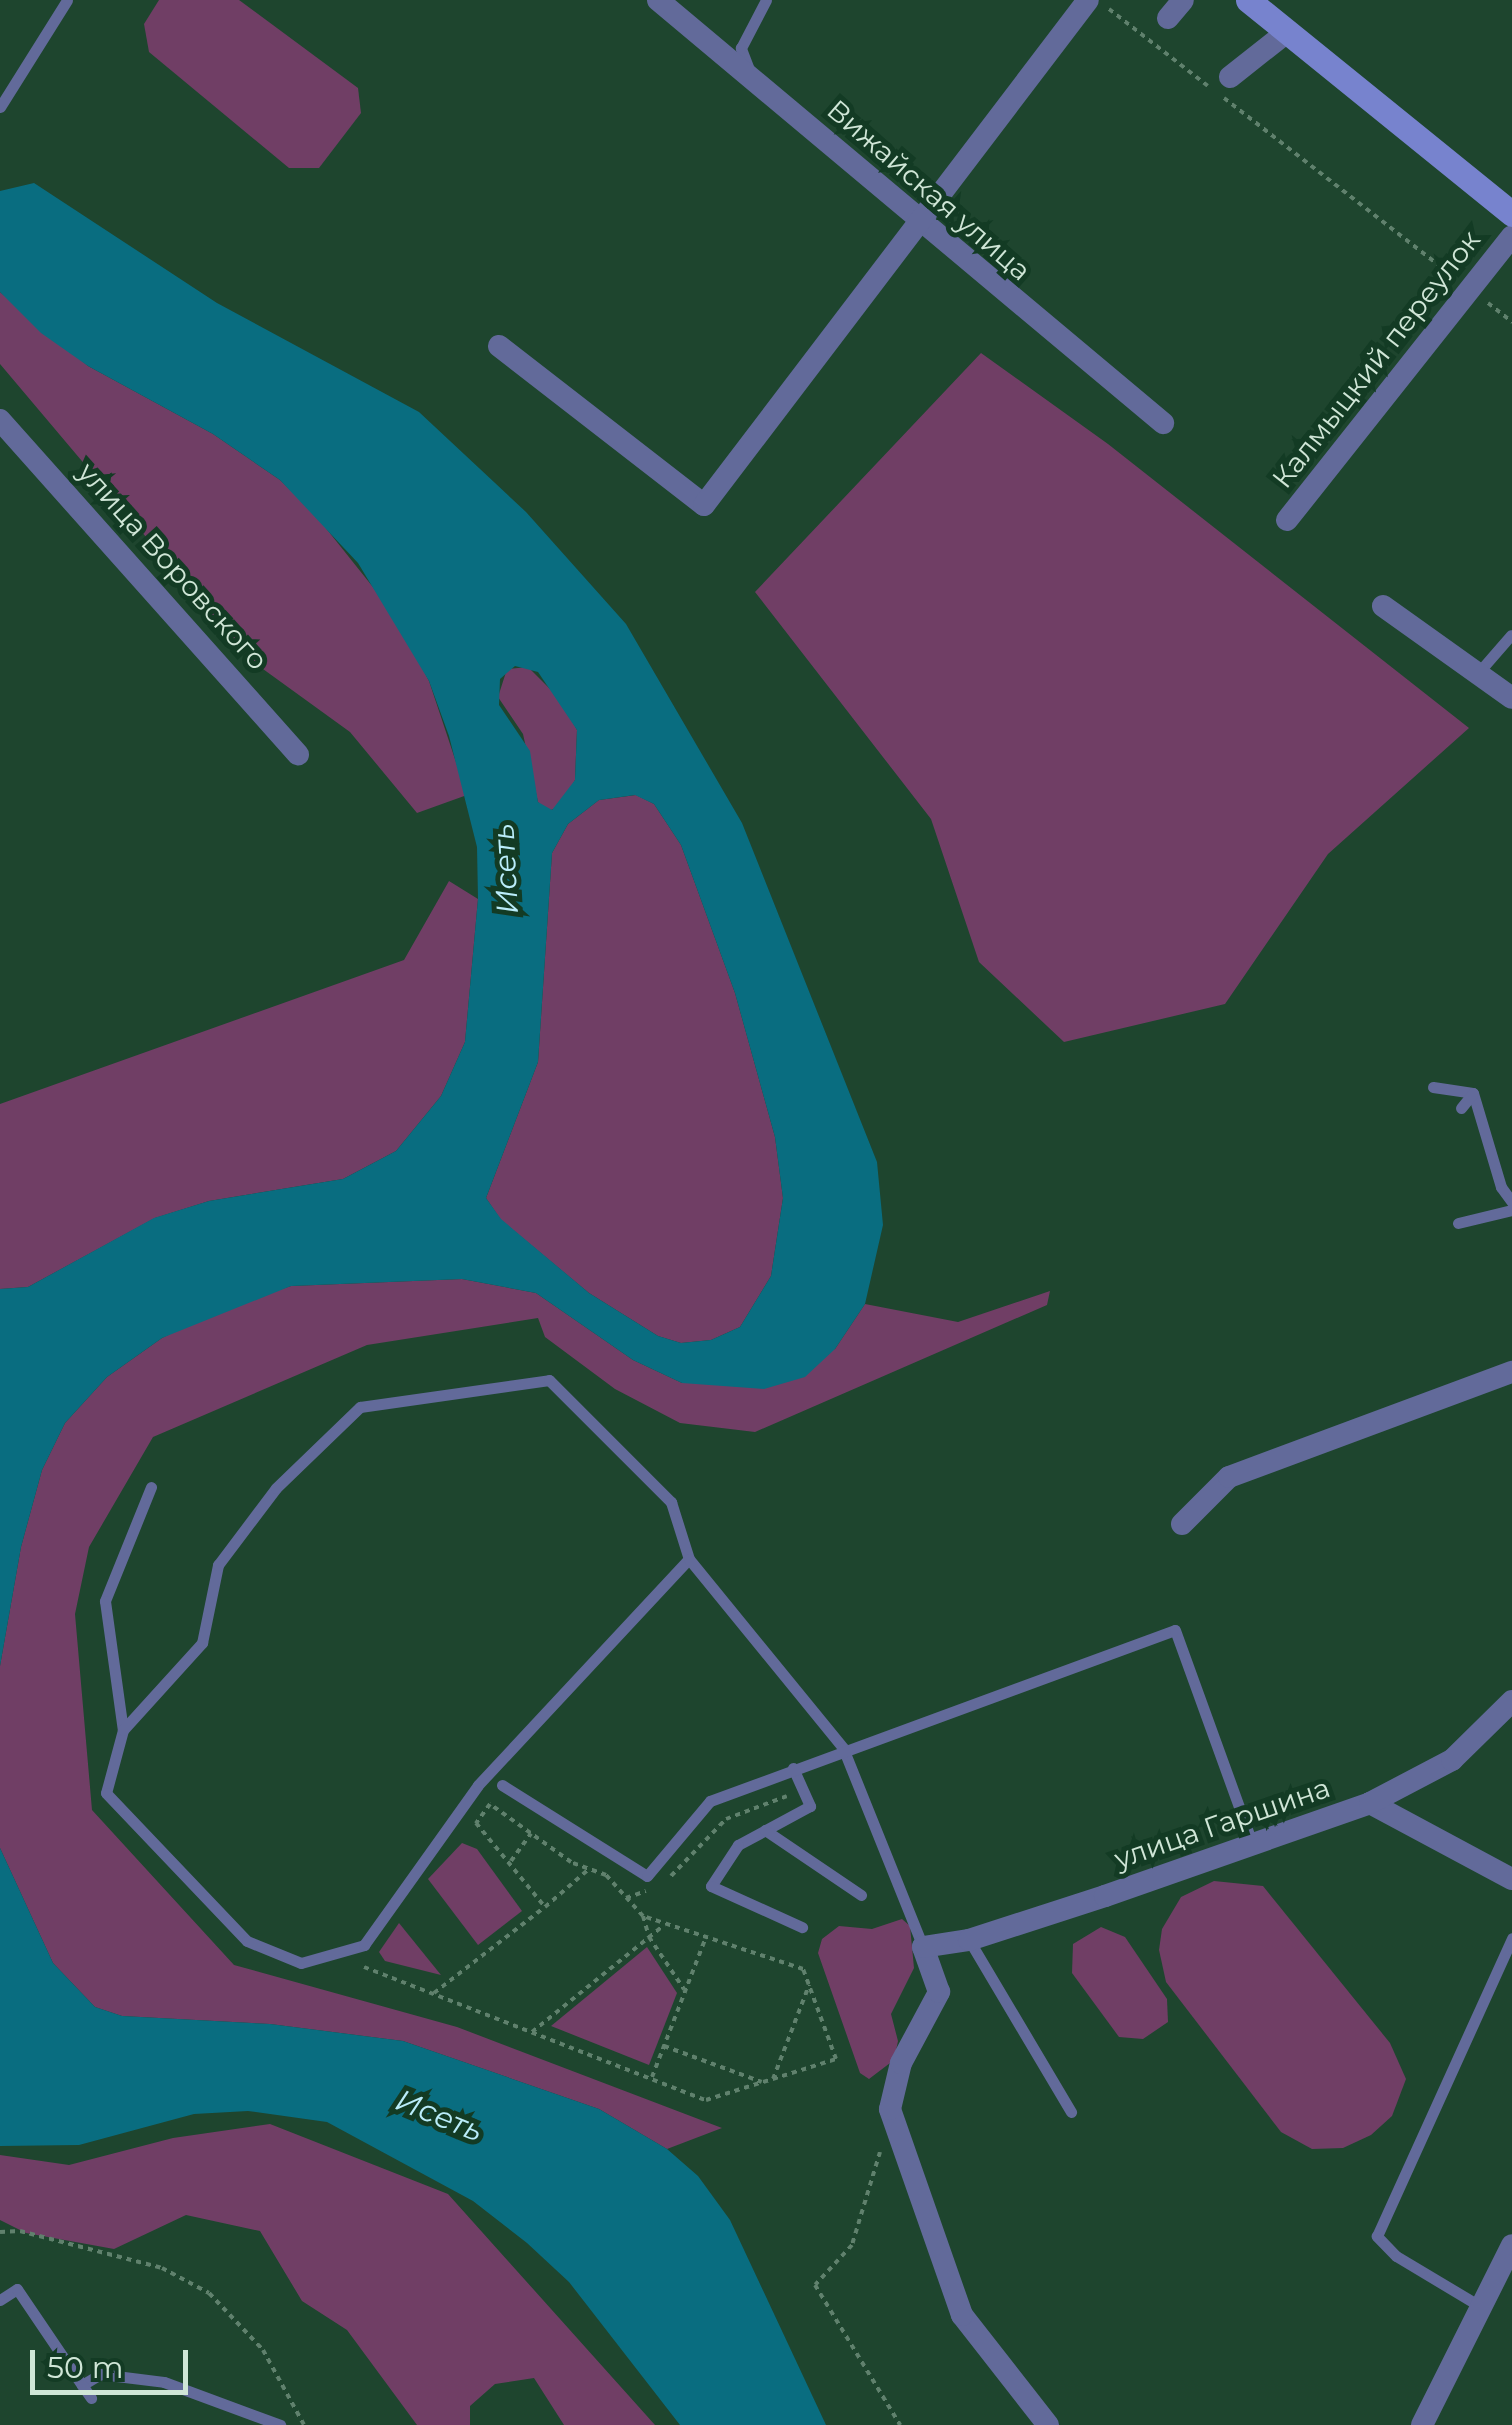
<!DOCTYPE html>
<meta charset="utf-8">
<style>
body{margin:0}
#map{position:relative;width:1512px;height:2425px;overflow:hidden;background:#1e452e;font-family:Montserrat,sans-serif}
div>[style]{position:absolute}
[style*='--x']{left:calc(var(--x)*1px);top:calc(var(--y)*1px);width:calc(var(--w)*1px);rotate:calc(var(--a)*1deg)}
.green>*{inset:0;background:#703e65}
.water>*{inset:0;background:#096d80}
.path>*{height:4px;margin-top:-2px;transform-origin:0;background:repeating-linear-gradient(90deg,#60816d 0 5px,transparent 0 10px)}
.lane>*{height:11px;margin:-5.5px;padding:0 5.5px;transform-origin:5.5px;border-radius:5.5px;background:#626a9a}
.street>*{height:22px;margin:-11px;padding:0 11px;transform-origin:11px;border-radius:11px;background:#626a9a}
.secondary>*{height:25px;margin:-12.5px;padding:0 12.5px;transform-origin:12.5px;border-radius:12.5px;background:#7783ce}
span{translate:-50% -50%;white-space:nowrap;text-align:center;line-height:1.15;-webkit-text-stroke:10px #133b24;paint-order:stroke}
.street-label{font-size:28px;color:#d0e6d7}
.water-label{font-size:30px;color:#baedfa;font-style:italic}
.scale{position:absolute;left:30px;top:2350px;width:158px;height:45px;box-sizing:border-box;border:5px solid #d0e6d7;border-top:0;padding-left:12px;font-size:30px;line-height:35px;white-space:nowrap;color:#d0e6d7;-webkit-text-stroke:8px #133b24;paint-order:stroke}
</style>
<div id="map">
<div class="green">
<i style="clip-path:polygon(159px 0,239px 0,358px 88px,361px 113px,319px 168px,289px 168px,149px 52px,144px 24px)"></i>
<i style="clip-path:polygon(0 292px,88px 366px,213px 434px,280px 480px,313px 512px,392px 611px,429px 681px,467px 795px,417px 813px,350px 732px,249px 659px,0 364px)"></i>
<i style="clip-path:polygon(981px 353px,1108px 444px,1469px 728px,1328px 854px,1225px 1004px,1064px 1042px,979px 962px,931px 819px,755px 592px)"></i>
<i style="clip-path:polygon(528px 667px,560px 699px,577px 730px,575px 780px,561px 806px,546px 812px,538px 802px,523px 734px,498px 697px,507px 669px)"></i>
<i style="clip-path:polygon(636px 795px,654px 804px,681px 845px,735px 993px,775px 1137px,783px 1198px,771px 1276px,740px 1327px,711px 1340px,681px 1343px,658px 1336px,589px 1293px,501px 1220px,486px 1198px,538px 1062px,552px 853px,568px 824px,599px 800px)"></i>
<i style="clip-path:polygon(449px 881px,478px 899px,465px 1042px,441px 1096px,396px 1151px,343px 1179px,209px 1201px,155px 1218px,28px 1287px,0 1289px,0 1104px,404px 960px)"></i>
<i style="clip-path:polygon(462px 1279px,536px 1293px,633px 1360px,682px 1383px,835px 1349px,865px 1304px,958px 1322px,1050px 1291px,1047px 1305px,755px 1432px,680px 1423px,615px 1389px,545px 1337px,538px 1318px,367px 1345px,153px 1437px,89px 1547px,75px 1614px,92px 1810px,234px 1965px,457px 2027px,722px 2128px,667px 2149px,599px 2109px,403px 2041px,270px 2024px,122px 2016px,95px 2007px,53px 1963px,0 1848px,0 1666px,21px 1547px,42px 1470px,65px 1423px,107px 1377px,162px 1338px,217px 1310px,291px 1286px)"></i>
<i style="clip-path:polygon(462px 1843px,477px 1849px,522px 1911px,478px 1945px,428px 1879px)"></i>
<i style="clip-path:polygon(1214px 1881px,1263px 1886px,1390px 2043px,1406px 2079px,1392px 2116px,1371px 2135px,1343px 2148px,1312px 2149px,1281px 2132px,1166px 1982px,1159px 1950px,1162px 1929px,1181px 1897px)"></i>
<i style="clip-path:polygon(902px 1919px,910px 1926px,914px 1968px,891px 2014px,898px 2041px,894px 2060px,869px 2079px,860px 2073px,818px 1953px,822px 1939px,839px 1926px,872px 1929px)"></i>
<i style="clip-path:polygon(399px 1923px,441px 1975px,385px 1961px,379px 1952px)"></i>
<i style="clip-path:polygon(1101px 1927px,1125px 1937px,1167px 1999px,1168px 2022px,1143px 2039px,1119px 2037px,1072px 1973px,1073px 1944px)"></i>
<i style="clip-path:polygon(647px 1947px,677px 1993px,649px 2065px,551px 2026px)"></i>
<i style="clip-path:polygon(270px 2124px,448px 2194px,655px 2425px,564px 2425px,534px 2378px,495px 2384px,470px 2406px,470px 2425px,417px 2425px,347px 2330px,302px 2301px,260px 2231px,186px 2215px,114px 2249px,26px 2233px,0 2220px,0 2155px,69px 2165px,173px 2138px)"></i>
</div>
<div class="water">
<i style="clip-path:polygon(evenodd,34px 183px,217px 303px,419px 412px,526px 512px,626px 624px,742px 823px,877px 1162px,883px 1225px,865px 1304px,835px 1349px,805px 1377px,764px 1389px,682px 1383px,633px 1360px,536px 1293px,462px 1279px,291px 1286px,162px 1338px,107px 1377px,65px 1423px,42px 1470px,21px 1547px,0 1666px,0 1289px,28px 1287px,154px 1218px,209px 1201px,343px 1179px,396px 1151px,441px 1096px,465px 1042px,478px 899px,477px 847px,449px 736px,429px 681px,358px 563px,280px 480px,213px 434px,88px 366px,41px 333px,0 292px,0 191px,34px 183px,515px 666px,538px 672px,577px 730px,575px 780px,552px 810px,538px 802px,530px 751px,499px 705px,500px 679px,515px 666px,34px 183px,635px 795px,654px 804px,681px 845px,735px 993px,775px 1137px,783px 1198px,771px 1276px,740px 1327px,711px 1340px,681px 1343px,658px 1336px,589px 1293px,501px 1219px,486px 1198px,538px 1062px,552px 853px,568px 824px,599px 800px,635px 795px)"></i>
<i style="clip-path:polygon(0 1848px,53px 1963px,95px 2007px,122px 2016px,270px 2024px,403px 2041px,599px 2109px,667px 2149px,698px 2176px,730px 2220px,826px 2425px,680px 2425px,569px 2282px,527px 2243px,473px 2201px,327px 2122px,248px 2111px,194px 2114px,79px 2145px,0 2146px)"></i>
</div>
<div class="path">
<i style="--x:1109;--y:9;--w:125;--a:37.9"></i>
<i style="--x:1224;--y:98;--w:290;--a:37.9"></i>
<i style="--x:1488;--y:303;--w:31;--a:38"></i>
<i style="--x:511;--y:1861;--w:34;--a:-54"></i>
<i style="--x:671;--y:1876;--w:79;--a:-46"></i>
<i style="--x:726;--y:1819;--w:65;--a:-20.7"></i>
<i style="--x:626;--y:1898;--w:21;--a:-19"></i>
<i style="--x:643;--y:1916;--w:22;--a:74"></i>
<i style="--x:649;--y:1937;--w:63;--a:56.1"></i>
<i style="--x:364;--y:1967;--w:367;--a:21.3"></i>
<i style="--x:706;--y:2100;--w:136;--a:-17.5"></i>
<i style="--x:836;--y:2059;--w:96;--a:-110.1"></i>
<i style="--x:803;--y:1969;--w:169;--a:-161.7"></i>
<i style="--x:643;--y:1916;--w:55;--a:-132.1"></i>
<i style="--x:606;--y:1875;--w:37;--a:-160"></i>
<i style="--x:571;--y:1862;--w:100;--a:-144.4"></i>
<i style="--x:490;--y:1804;--w:24;--a:126"></i>
<i style="--x:476;--y:1823;--w:109;--a:50.6"></i>
<i style="--x:545;--y:1907;--w:58;--a:-40.8"></i>
<i style="--x:434;--y:1993;--w:140;--a:-37.8"></i>
<i style="--x:532;--y:2032;--w:170;--a:-39"></i>
<i style="--x:664;--y:2046;--w:104;--a:20.2"></i>
<i style="--x:652;--y:2077;--w:150;--a:-68.9"></i>
<i style="--x:773;--y:2079;--w:101;--a:-69"></i>
<i style="--x:880;--y:2152;--w:97;--a:106.8"></i>
<i style="--x:852;--y:2245;--w:54;--a:132.8"></i>
<i style="--x:815;--y:2285;--w:164;--a:58.7"></i>
<i style="--x:0;--y:2232;--w:20;--a:-3"></i>
<i style="--x:20;--y:2231;--w:147;--a:14.6"></i>
<i style="--x:162;--y:2268;--w:53;--a:28"></i>
<i style="--x:209;--y:2293;--w:79;--a:46.5"></i>
<i style="--x:263;--y:2350;--w:85;--a:61.3"></i>
</div>
<div class="lane">
<i style="--x:750;--y:72;--w:26;--a:-111"></i>
<i style="--x:741;--y:48;--w:54;--a:-62.5"></i>
<i style="--x:0;--y:107;--w:126;--a:-57.9"></i>
<i style="--x:1478;--y:673;--w:50;--a:-49"></i>
<i style="--x:1433;--y:1087;--w:40;--a:8.5"></i>
<i style="--x:1473;--y:1093;--w:98;--a:73.4"></i>
<i style="--x:1501;--y:1187;--w:19;--a:54"></i>
<i style="--x:1461;--y:1108;--w:19;--a:-51"></i>
<i style="--x:1458;--y:1223;--w:56;--a:-13.5"></i>
<i style="--x:151;--y:1487;--w:123;--a:112"></i>
<i style="--x:105;--y:1601;--w:130;--a:82.1"></i>
<i style="--x:123;--y:1730;--w:65;--a:105.1"></i>
<i style="--x:106;--y:1793;--w:204;--a:46.4"></i>
<i style="--x:247;--y:1941;--w:58;--a:22.2"></i>
<i style="--x:301;--y:1963;--w:66;--a:-15.9"></i>
<i style="--x:364;--y:1945;--w:196;--a:-54.5"></i>
<i style="--x:478;--y:1785;--w:309;--a:-47"></i>
<i style="--x:123;--y:1730;--w:118;--a:-47.8"></i>
<i style="--x:202;--y:1643;--w:80;--a:-78.4"></i>
<i style="--x:218;--y:1565;--w:96;--a:-53"></i>
<i style="--x:276;--y:1488;--w:117;--a:-44"></i>
<i style="--x:360;--y:1407;--w:191;--a:-8.1"></i>
<i style="--x:549;--y:1380;--w:173;--a:45"></i>
<i style="--x:671;--y:1502;--w:60;--a:72.5"></i>
<i style="--x:689;--y:1559;--w:244;--a:50.8"></i>
<i style="--x:843;--y:1748;--w:214;--a:68.1"></i>
<i style="--x:793;--y:1768;--w:42;--a:65.9"></i>
<i style="--x:810;--y:1806;--w:82;--a:151.6"></i>
<i style="--x:738;--y:1845;--w:49;--a:123.4"></i>
<i style="--x:711;--y:1886;--w:100;--a:24.3"></i>
<i style="--x:502;--y:1785;--w:171;--a:32.1"></i>
<i style="--x:647;--y:1876;--w:98;--a:-50"></i>
<i style="--x:710;--y:1801;--w:495;--a:-20.2"></i>
<i style="--x:1175;--y:1630;--w:226;--a:70.1"></i>
<i style="--x:765;--y:1830;--w:116;--a:34.1"></i>
<i style="--x:969;--y:1940;--w:200;--a:59.3"></i>
<i style="--x:0;--y:2300;--w:20;--a:-33"></i>
<i style="--x:17;--y:2289;--w:116;--a:55.9"></i>
<i style="--x:82;--y:2385;--w:21;--a:-31"></i>
<i style="--x:100;--y:2374;--w:64;--a:7.1"></i>
<i style="--x:164;--y:2382;--w:124;--a:20.3"></i>
<i style="--x:1483;--y:2308;--w:101;--a:-149.1"></i>
<i style="--x:1396;--y:2256;--w:28;--a:-134"></i>
<i style="--x:1377;--y:2236;--w:327;--a:-65.6"></i>
<i style="--x:82;--y:2385;--w:16;--a:55"></i>
</div>
<div class="street">
<i style="--x:658;--y:0;--w:659;--a:39.95"></i>
<i style="--x:1168;--y:18;--w:23;--a:-50"></i>
<i style="--x:1230;--y:77;--w:73;--a:-38.3"></i>
<i style="--x:499;--y:346;--w:259;--a:37.8"></i>
<i style="--x:704;--y:505;--w:634;--a:-52.75"></i>
<i style="--x:0;--y:420;--w:448;--a:48.3"></i>
<i style="--x:1287;--y:520;--w:362;--a:-51.6"></i>
<i style="--x:1383;--y:606;--w:158;--a:35.5"></i>
<i style="--x:1182;--y:1524;--w:66;--a:-45"></i>
<i style="--x:1229;--y:1477;--w:302;--a:-20.4"></i>
<i style="--x:1370;--y:1803;--w:161;--a:28.2"></i>
<i style="--x:1048;--y:2425;--w:140;--a:-128"></i>
<i style="--x:962;--y:2315;--w:218;--a:-109.3"></i>
<i style="--x:890;--y:2109;--w:47;--a:-76.6"></i>
<i style="--x:901;--y:2063;--w:81;--a:-61.8"></i>
<i style="--x:939;--y:1992;--w:48;--a:-109.6"></i>
<i style="--x:923;--y:1947;--w:47;--a:-8.7"></i>
<i style="--x:969;--y:1940;--w:143;--a:-17.9"></i>
<i style="--x:1105;--y:1896;--w:281;--a:-19.3"></i>
<i style="--x:1370;--y:1803;--w:93;--a:-27.7"></i>
<i style="--x:1452;--y:1760;--w:84;--a:-44.5"></i>
<i style="--x:1422;--y:2425;--w:201;--a:-63.4"></i>
</div>
<div class="secondary">
<i style="--x:1248;--y:0;--w:340;--a:39"></i>
</div>
<div class="street-label">
<span style="left:929px;top:190px;rotate:41deg">Вижайская улица</span>
<span style="left:1376px;top:359px;rotate:-52deg">Калмыцкий переулок</span>
<span style="left:173px;top:566px;rotate:48deg">улица Воровского</span>
<span style="left:1222px;top:1823px;rotate:-19deg">улица Гаршина</span>
</div>
<div class="water-label">
<span style="left:506px;top:869px;rotate:-93deg">Исеть</span>
<span style="left:439px;top:2116px;rotate:22deg">Исеть</span>
</div>
<div class="scale">50 m</div>
</div>
